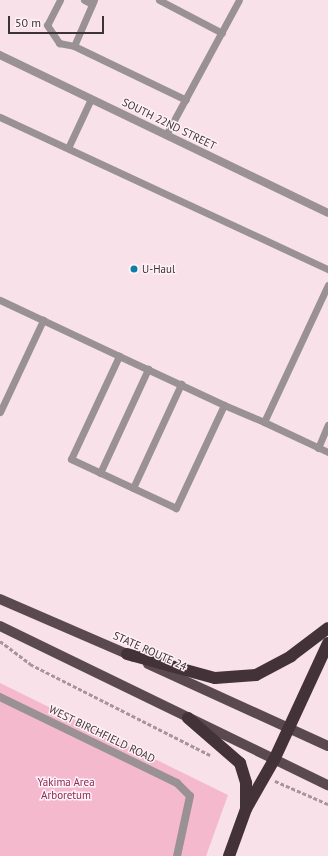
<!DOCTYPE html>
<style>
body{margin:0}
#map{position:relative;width:328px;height:856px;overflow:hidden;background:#f8e1e8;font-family:"PT Sans",sans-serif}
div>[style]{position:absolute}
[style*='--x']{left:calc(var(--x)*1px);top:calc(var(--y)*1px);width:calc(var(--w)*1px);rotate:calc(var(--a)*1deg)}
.green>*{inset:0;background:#f5b9cd}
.path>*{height:2.5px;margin-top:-1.25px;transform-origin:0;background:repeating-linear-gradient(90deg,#a6959b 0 4px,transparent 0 6px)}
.lane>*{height:7px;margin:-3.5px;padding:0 3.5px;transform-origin:3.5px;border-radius:3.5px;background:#9a9194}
.street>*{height:8px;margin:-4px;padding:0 4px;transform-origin:4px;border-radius:4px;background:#9a9194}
.primary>*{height:10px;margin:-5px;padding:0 5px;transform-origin:5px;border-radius:5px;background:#5a4a4f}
.highway>*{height:12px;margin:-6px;padding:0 6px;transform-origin:6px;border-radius:6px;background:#433238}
.dots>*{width:11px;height:11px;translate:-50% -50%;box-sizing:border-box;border:2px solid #fff1f6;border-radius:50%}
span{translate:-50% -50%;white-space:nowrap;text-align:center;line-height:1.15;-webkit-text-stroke:3px #fff1f6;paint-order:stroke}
.street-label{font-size:11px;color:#3c3336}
.poi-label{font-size:11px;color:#3c3336}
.left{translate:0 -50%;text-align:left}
.park-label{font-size:11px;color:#892a54}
.scale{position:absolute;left:8px;top:16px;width:96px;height:18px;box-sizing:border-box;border:2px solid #3c3336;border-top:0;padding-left:5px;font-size:12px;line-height:14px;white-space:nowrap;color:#3c3336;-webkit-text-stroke:3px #fff1f6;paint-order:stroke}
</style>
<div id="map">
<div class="green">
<i style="clip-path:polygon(0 683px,228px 795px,206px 856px,0 856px)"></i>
</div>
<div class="path">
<i style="--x:0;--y:641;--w:38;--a:37"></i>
<i style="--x:30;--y:664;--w:202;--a:26.8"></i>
<i style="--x:275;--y:781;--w:58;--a:23.5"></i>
</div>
<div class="lane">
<i style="--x:60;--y:0;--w:28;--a:117"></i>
<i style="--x:47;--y:25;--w:22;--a:56"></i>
<i style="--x:59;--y:43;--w:15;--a:11"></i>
<i style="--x:84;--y:0;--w:9;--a:27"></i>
<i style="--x:94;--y:0;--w:50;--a:113.5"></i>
<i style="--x:74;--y:46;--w:124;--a:25.7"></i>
<i style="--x:159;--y:0;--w:71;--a:27.6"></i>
<i style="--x:0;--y:117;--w:362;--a:24.9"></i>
<i style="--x:166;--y:135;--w:153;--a:-61.6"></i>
<i style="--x:68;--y:148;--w:54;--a:-64.9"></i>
<i style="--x:0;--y:300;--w:132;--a:25.2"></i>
<i style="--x:119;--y:356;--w:116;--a:25"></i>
<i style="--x:224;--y:405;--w:114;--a:115"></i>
<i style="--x:176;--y:508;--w:116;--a:-155"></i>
<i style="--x:71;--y:459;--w:114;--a:-65"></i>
<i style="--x:224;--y:405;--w:43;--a:23"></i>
<i style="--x:264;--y:422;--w:151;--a:-65"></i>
<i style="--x:0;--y:412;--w:102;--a:-64.9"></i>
<i style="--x:264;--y:422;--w:71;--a:25.1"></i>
<i style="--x:318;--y:448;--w:25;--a:-67"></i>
<i style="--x:100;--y:473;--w:115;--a:-65.2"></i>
<i style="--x:133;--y:488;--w:115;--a:-65.2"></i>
</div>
<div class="street">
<i style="--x:0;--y:55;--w:364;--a:25.7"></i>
<i style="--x:0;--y:697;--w:197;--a:25.9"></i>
<i style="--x:177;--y:783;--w:18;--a:45"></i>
<i style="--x:190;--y:796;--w:61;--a:102.2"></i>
</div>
<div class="primary">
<i style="--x:0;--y:599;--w:146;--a:23.4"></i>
<i style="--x:0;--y:626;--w:365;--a:25.9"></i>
<i style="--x:148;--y:664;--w:198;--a:24.5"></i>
</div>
<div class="highway">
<i style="--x:127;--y:654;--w:91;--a:15.3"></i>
<i style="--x:215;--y:678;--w:41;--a:-4.2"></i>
<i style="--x:256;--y:675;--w:40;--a:-28"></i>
<i style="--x:291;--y:656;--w:46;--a:-37.1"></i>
<i style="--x:188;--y:718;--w:69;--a:40.9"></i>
<i style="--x:240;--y:763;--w:21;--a:73"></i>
<i style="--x:246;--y:783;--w:25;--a:90"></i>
<i style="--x:229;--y:856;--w:50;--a:-70.1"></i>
<i style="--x:246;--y:809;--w:56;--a:-60.3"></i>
<i style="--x:274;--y:760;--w:129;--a:-65.2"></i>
</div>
<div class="dots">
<i style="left:134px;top:269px;background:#0b7fa6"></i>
</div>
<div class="street-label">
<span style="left:169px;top:124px;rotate:26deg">SOUTH 22ND STREET</span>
<span style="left:150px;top:651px;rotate:24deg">STATE ROUTE 24</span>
<span style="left:102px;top:734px;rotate:26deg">WEST BIRCHFIELD ROAD</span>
</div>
<div class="poi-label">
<span class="left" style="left:142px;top:269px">U-Haul</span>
</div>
<div class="park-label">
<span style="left:66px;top:789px">Yakima Area<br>Arboretum</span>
</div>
<div class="scale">50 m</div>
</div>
